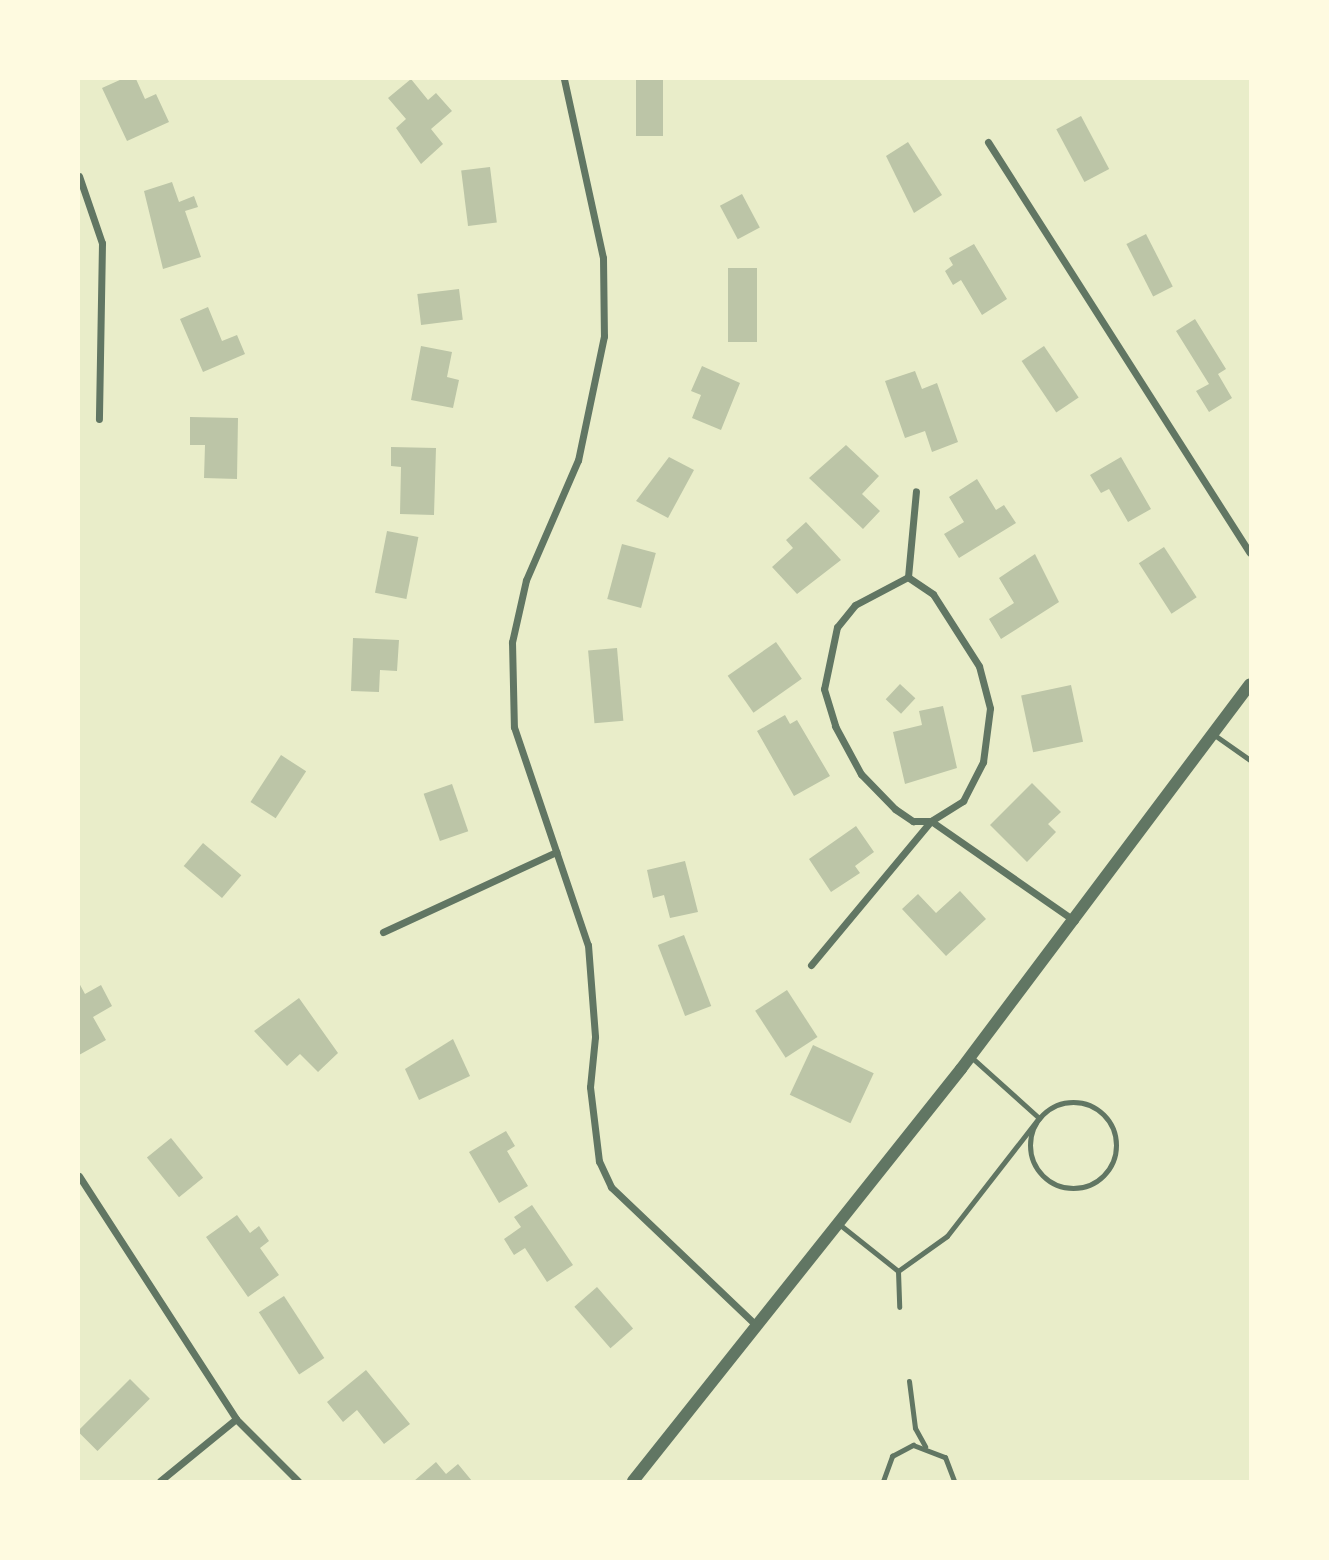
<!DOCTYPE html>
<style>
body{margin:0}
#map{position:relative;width:1329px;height:1560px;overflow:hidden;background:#e9edc9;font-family:"Space Grotesk",sans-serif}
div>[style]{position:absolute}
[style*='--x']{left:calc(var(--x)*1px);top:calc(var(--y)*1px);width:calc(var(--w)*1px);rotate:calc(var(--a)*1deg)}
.building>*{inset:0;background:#bcc5a7;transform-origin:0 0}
.service>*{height:5px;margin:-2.5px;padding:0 2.5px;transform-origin:2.5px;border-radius:2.5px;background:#617663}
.service>.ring{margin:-2.5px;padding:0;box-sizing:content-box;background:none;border:5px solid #617663;border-radius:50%}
.minor>*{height:7px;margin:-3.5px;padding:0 3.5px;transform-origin:3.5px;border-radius:3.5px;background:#617663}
.tertiary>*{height:12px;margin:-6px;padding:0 6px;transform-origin:6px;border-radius:6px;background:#617663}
span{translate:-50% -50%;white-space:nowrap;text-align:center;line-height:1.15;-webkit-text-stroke:7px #fefae0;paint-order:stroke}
.frame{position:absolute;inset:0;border:80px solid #fefae0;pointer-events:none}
</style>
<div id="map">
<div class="building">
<i style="clip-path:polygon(122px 79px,136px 79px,145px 99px,156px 94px,169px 122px,127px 141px,102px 88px)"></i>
<i style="clip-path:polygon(411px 79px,428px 100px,436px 93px,452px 111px,431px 129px,443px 144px,421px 164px,396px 128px,406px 119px,388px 98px)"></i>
<i style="left:636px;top:79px;width:27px;height:57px"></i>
<i style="left:1081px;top:116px;width:60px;height:28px;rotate:62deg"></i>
<i style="clip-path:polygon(908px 142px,942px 195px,914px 213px,886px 156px)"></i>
<i style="left:490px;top:167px;width:56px;height:29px;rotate:83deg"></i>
<i style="clip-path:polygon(172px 182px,179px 202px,194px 196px,198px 207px,185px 211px,201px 257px,163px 269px,144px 191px)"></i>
<i style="left:742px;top:194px;width:38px;height:25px;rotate:62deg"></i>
<i style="left:1146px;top:234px;width:59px;height:22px;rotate:63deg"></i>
<i style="clip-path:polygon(974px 244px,1007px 299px,982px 315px,961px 280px,953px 285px,945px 271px,953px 265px,949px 258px)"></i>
<i style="left:728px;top:268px;width:29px;height:74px"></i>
<i style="left:459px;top:289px;width:31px;height:42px;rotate:83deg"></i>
<i style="clip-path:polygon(208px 307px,222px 341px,237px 335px,245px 354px,203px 372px,180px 319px)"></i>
<i style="clip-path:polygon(1195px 319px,1226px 369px,1218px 374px,1232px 398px,1209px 412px,1196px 391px,1209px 384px,1176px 331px)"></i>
<i style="clip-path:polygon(421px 346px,452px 352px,447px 377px,459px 380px,453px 408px,411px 400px)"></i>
<i style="left:1044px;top:346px;width:62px;height:27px;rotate:56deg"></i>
<i style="clip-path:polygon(702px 366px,740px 383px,721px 430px,692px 418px,701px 395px,691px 391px)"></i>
<i style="clip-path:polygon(915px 371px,922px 389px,937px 383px,958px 442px,932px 452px,925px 431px,905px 438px,885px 381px)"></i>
<i style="clip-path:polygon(190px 417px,238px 418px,237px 479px,204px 478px,205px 445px,190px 445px)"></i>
<i style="clip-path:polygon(846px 445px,879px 476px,862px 494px,880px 511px,863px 529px,809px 478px)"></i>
<i style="clip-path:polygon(391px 447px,436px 448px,434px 515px,400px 514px,401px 467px,391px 466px)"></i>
<i style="clip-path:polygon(669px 457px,694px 470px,668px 518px,636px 501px)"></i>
<i style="clip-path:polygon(1121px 457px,1151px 509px,1128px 522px,1109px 489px,1101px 493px,1090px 475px)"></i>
<i style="clip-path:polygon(977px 479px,996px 510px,1004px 505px,1016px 523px,959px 558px,944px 534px,964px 522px,949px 497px)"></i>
<i style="clip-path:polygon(806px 522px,841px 560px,797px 594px,772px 567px,793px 548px,786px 540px)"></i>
<i style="left:387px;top:531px;width:32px;height:63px;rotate:11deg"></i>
<i style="left:622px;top:544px;width:35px;height:57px;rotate:15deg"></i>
<i style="left:1164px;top:547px;width:60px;height:30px;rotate:57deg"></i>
<i style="clip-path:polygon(1035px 554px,1059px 602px,1001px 639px,989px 619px,1014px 603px,999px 578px)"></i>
<i style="clip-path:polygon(353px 638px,399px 640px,397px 671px,380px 670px,379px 692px,351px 691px)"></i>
<i style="left:776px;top:642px;width:45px;height:59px;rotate:55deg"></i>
<i style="left:617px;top:648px;width:73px;height:29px;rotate:85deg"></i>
<i style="left:900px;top:684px;width:21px;height:21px;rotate:43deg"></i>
<i style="left:1071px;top:685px;width:58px;height:51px;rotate:78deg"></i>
<i style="clip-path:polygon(943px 706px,957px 768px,905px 784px,893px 732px,922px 725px,919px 711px)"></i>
<i style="clip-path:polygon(785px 715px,790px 724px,797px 720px,830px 776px,794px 796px,757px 731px)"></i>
<i style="left:281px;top:755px;width:30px;height:56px;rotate:33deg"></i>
<i style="clip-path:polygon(1032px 783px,1061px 812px,1048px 824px,1056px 832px,1027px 862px,990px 825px)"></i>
<i style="left:452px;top:784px;width:50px;height:30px;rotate:71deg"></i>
<i style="clip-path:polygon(856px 826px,874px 852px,855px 866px,860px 873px,831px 892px,809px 859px)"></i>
<i style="left:203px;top:843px;width:50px;height:30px;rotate:40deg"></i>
<i style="clip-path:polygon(685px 861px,698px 912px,670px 918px,664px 895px,653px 898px,647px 870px)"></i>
<i style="clip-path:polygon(960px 891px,986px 919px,946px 956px,902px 909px,918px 894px,936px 913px)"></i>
<i style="left:684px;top:935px;width:76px;height:28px;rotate:69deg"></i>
<i style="clip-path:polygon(79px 983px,85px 994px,101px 985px,112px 1006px,93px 1017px,106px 1040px,79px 1055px)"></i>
<i style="left:787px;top:990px;width:56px;height:38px;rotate:57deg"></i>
<i style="clip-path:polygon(299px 998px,338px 1053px,318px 1072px,300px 1054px,287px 1066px,254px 1031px)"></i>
<i style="clip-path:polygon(453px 1039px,470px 1076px,419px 1100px,405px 1069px)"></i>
<i style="left:813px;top:1045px;width:67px;height:55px;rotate:25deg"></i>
<i style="clip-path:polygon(506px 1131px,515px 1146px,507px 1151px,528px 1186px,499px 1203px,469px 1152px)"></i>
<i style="left:171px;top:1138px;width:51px;height:31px;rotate:51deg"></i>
<i style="clip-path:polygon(532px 1205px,573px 1265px,547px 1282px,525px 1248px,514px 1255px,504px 1239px,521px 1227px,514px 1217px)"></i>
<i style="clip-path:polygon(237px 1215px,250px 1233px,259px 1226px,269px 1241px,260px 1248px,279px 1275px,248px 1297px,206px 1237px)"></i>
<i style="left:597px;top:1287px;width:55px;height:30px;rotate:49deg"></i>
<i style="left:284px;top:1296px;width:74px;height:30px;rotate:57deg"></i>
<i style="clip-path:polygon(366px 1370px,410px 1424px,384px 1444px,357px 1410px,343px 1422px,327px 1402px)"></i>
<i style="left:130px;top:1379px;width:28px;height:74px;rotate:45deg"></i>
<i style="clip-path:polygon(436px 1462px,446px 1474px,458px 1464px,472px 1481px,414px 1481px)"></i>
</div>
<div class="service">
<i style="--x:1213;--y:734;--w:45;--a:35.1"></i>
<i class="ring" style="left:1030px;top:1102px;width:81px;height:81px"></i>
<i style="--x:839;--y:1224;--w:75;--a:38.5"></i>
<i style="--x:898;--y:1271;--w:36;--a:88"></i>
<i style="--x:898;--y:1271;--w:60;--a:-35.5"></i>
<i style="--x:947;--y:1236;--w:150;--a:-52.1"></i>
<i style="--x:1039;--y:1118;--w:91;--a:-138.1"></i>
<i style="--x:909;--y:1381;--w:47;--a:82.7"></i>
<i style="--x:915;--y:1428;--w:21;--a:61"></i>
<i style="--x:883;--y:1481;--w:27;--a:-70"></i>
<i style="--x:892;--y:1456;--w:24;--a:-28"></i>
<i style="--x:913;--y:1445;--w:34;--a:21"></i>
<i style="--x:945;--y:1457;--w:26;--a:69"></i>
</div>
<div class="minor">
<i style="--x:564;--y:79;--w:183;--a:77.7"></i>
<i style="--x:603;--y:258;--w:78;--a:89.3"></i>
<i style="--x:604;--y:336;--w:127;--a:101.8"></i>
<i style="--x:578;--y:460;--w:131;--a:113.4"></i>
<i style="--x:526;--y:580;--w:64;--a:102.7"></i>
<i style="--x:512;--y:642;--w:85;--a:88.7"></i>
<i style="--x:514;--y:727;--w:230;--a:71.3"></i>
<i style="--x:588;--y:945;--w:92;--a:85.6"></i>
<i style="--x:595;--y:1037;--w:50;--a:95.7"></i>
<i style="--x:590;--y:1087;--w:75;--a:83.1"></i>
<i style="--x:599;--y:1161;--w:29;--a:65"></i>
<i style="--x:611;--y:1187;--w:200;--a:43.6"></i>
<i style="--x:988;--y:142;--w:487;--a:57.5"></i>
<i style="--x:79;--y:176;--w:71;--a:71.1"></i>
<i style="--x:102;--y:243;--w:176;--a:91"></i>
<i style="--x:908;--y:577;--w:86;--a:-84.7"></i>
<i style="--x:383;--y:932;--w:191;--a:-24.8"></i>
<i style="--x:811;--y:965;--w:187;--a:-50.2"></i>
<i style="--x:931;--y:821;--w:38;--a:-32"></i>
<i style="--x:963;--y:801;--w:44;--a:-62.9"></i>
<i style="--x:983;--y:762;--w:54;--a:-82.6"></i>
<i style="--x:990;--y:708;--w:43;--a:-104.7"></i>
<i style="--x:979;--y:666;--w:85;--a:-122.6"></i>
<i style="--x:933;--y:594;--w:30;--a:-146"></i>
<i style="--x:908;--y:577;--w:60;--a:152.2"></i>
<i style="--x:855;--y:605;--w:28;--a:129"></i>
<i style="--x:837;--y:627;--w:63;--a:101.8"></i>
<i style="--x:824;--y:689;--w:39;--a:73"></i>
<i style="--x:835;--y:726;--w:55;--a:61.6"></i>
<i style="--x:861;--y:774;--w:49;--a:45.8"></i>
<i style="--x:895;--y:809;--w:22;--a:34"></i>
<i style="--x:913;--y:821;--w:18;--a:0"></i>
<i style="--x:931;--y:821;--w:175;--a:34.8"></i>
<i style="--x:79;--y:1176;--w:289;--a:57.1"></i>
<i style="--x:236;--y:1419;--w:88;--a:45"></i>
<i style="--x:160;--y:1481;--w:98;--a:-39.2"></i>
</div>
<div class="tertiary">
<i style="--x:633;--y:1481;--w:527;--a:-51.48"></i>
<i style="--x:961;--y:1069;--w:481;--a:-53.1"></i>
</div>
<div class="frame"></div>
</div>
